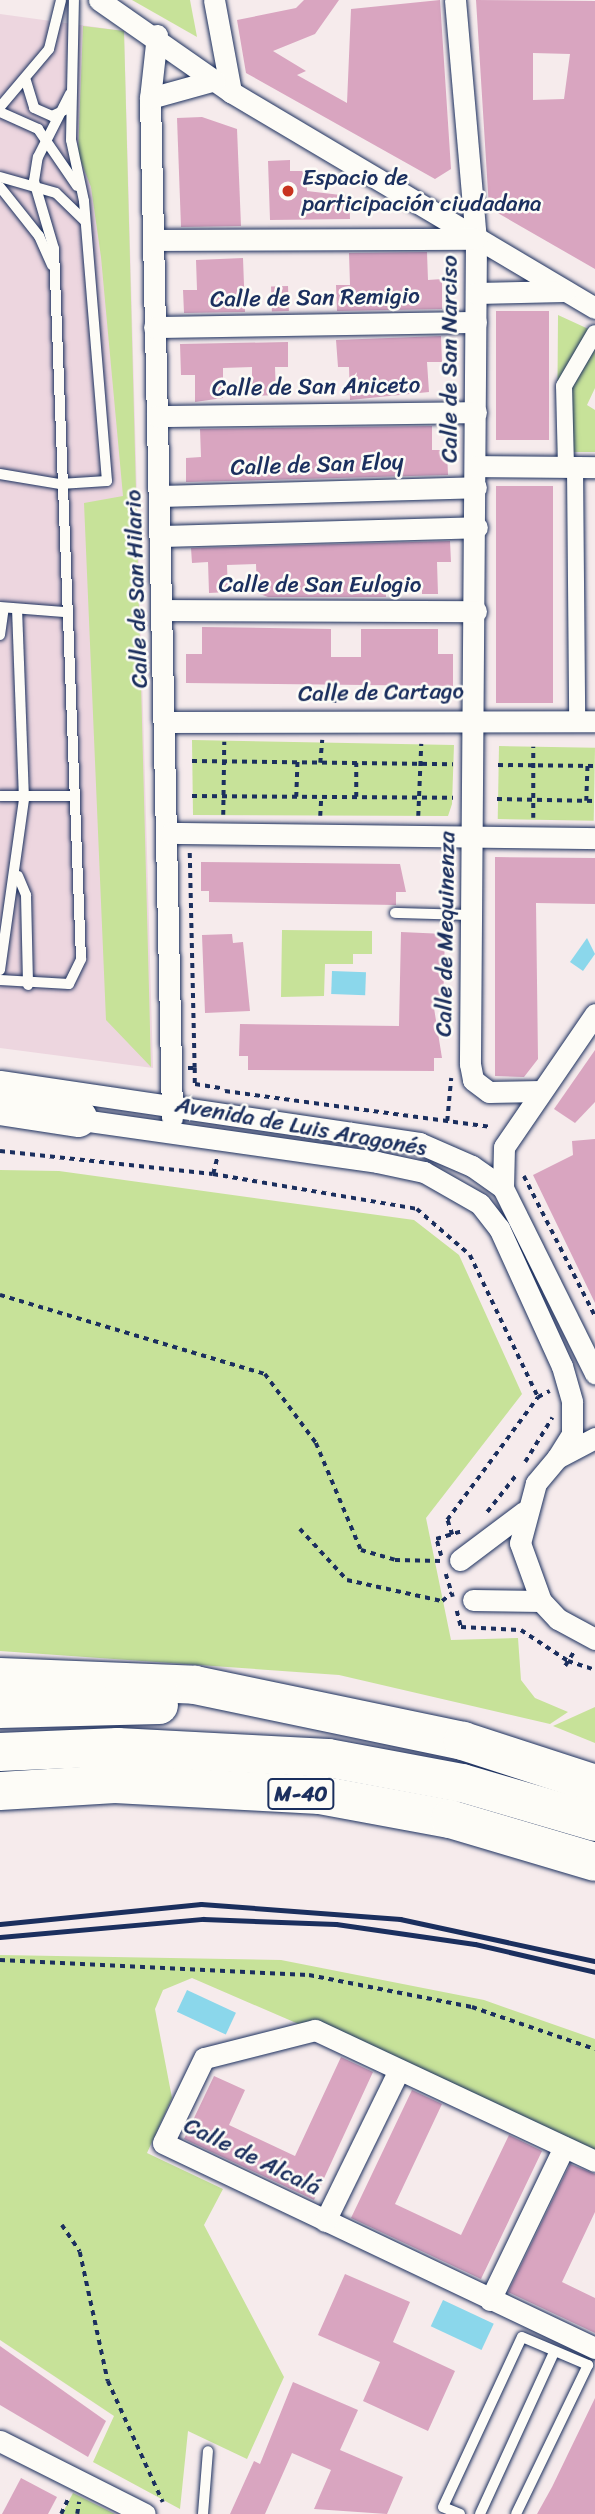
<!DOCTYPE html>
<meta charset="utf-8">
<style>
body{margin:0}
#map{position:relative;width:595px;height:2514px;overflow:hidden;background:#f6ebec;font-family:Sriracha,sans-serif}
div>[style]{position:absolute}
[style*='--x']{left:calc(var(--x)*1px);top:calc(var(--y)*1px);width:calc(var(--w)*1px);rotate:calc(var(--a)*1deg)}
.built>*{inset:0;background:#edd6df}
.green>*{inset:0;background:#c7e299;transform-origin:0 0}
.water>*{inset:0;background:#8bd7eb;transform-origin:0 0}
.building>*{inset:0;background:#d9a5c0;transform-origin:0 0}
.path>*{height:3.5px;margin-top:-1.75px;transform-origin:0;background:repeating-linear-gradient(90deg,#1b2f5e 0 5px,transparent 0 10px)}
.roads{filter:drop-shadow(0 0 2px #1b2f5e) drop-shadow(0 0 2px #1b2f5e)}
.service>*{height:10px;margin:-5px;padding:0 5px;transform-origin:5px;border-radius:5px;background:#fdfcf7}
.pedestrian>*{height:16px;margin:-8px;padding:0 8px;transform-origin:8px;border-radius:8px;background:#fdfcf7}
.minor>*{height:21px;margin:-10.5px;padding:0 10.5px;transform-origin:10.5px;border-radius:10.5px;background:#fdfcf7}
.motorway>*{height:38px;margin:-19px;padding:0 19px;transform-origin:19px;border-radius:19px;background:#fdfcf7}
.rail>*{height:5px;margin:-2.5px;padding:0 2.5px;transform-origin:2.5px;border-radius:2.5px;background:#1b2f5e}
.dots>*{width:19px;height:19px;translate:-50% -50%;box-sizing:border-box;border:4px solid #fdfcf7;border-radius:50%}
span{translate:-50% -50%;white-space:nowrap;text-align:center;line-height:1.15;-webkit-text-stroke:5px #fdfcf7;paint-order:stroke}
.shield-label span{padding:2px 5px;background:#fdfcf7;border:2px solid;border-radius:5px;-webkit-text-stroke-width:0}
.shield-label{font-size:21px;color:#1b2f5e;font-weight:700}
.poi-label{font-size:23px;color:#1b2f5e}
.left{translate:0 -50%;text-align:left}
.street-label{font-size:23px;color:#1b2f5e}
</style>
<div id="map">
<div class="built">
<i style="clip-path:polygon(0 14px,124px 31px,153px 1068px,0 1048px)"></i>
</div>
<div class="green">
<i style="clip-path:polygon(132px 0,190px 0,197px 37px)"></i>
<i style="clip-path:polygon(83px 26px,124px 31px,151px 1067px,106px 1020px,84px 503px,123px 496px,101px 257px,91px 187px,78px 154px)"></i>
<i style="clip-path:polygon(558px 315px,595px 332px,595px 388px,587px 405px,595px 410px,595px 452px,557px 452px)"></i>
<i style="clip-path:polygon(192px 740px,454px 745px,452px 804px,448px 816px,193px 815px)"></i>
<i style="left:499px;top:746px;width:96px;height:73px;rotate:1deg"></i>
<i style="clip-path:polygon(282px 930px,372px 931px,372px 954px,353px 954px,353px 964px,325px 964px,324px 996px,281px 997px)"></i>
<i style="clip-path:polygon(0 1170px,59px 1171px,414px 1220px,459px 1255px,522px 1394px,426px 1518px,451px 1640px,518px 1638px,521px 1680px,535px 1698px,568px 1712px,550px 1724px,339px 1675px,0 1651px)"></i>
<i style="clip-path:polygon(595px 1707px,595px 1743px,553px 1726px)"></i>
<i style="clip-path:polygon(0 1955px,281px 1960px,484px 2000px,595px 2039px,595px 2152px,192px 1978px,163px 1990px,155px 2009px,172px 2098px,147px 2153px,223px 2189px,204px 2225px,284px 2377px,247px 2459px,188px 2431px,180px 2509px,93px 2462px,114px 2416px,0 2340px)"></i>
<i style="clip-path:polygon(73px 2493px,115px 2514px,62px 2514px)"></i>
</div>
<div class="water">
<i style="clip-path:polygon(587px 938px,595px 954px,583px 971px,570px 962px)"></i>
<i style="left:332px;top:971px;width:34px;height:23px;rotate:2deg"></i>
<i style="left:187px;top:1990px;width:54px;height:24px;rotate:25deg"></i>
<i style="left:443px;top:2300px;width:56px;height:29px;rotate:25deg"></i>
</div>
<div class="building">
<i style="clip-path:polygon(304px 0,339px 0,315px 34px,273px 51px,306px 71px,297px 75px,347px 103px,351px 9px,440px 0,451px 169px,435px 179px,246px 73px,237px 20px,296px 8px)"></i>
<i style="clip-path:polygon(evenodd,476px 0,595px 1px,595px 269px,489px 208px,476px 0,533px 53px,570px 54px,564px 99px,533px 100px,533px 53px)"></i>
<i style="clip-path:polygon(202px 117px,237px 129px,241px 226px,181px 227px,177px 118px)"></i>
<i style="clip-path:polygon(290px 160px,290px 171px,306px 171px,307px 191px,349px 196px,350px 219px,270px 220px,268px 161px)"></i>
<i style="clip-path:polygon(427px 252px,428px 280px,442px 279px,442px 309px,337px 311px,336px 285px,350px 285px,349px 253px)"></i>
<i style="clip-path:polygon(243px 258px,245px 312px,184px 313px,183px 290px,197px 290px,196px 260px)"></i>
<i style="left:288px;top:286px;width:25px;height:17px;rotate:88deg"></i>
<i style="left:549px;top:311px;width:129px;height:53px;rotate:90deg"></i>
<i style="clip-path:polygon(441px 336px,442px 362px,427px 362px,429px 392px,350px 400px,349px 367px,338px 367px,336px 340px)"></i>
<i style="clip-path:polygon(288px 342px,288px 367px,275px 367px,276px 395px,252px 396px,252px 367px,223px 368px,223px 398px,195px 402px,195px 375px,181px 375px,180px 344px)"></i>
<i style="clip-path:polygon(432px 426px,432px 450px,447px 450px,448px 475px,186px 482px,186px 458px,201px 457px,200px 429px)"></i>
<i style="left:496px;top:486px;width:57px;height:217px"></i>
<i style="clip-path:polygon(450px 541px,451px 562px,437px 562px,438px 594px,422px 594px,422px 587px,386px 589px,386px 597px,268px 597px,257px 593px,256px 564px,227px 565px,228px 592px,209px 593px,208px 562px,192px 563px,191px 548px)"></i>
<i style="clip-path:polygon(202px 627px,331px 629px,331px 657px,361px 657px,361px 629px,438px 629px,438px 654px,453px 654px,453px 686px,186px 683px,186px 654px,202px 654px)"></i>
<i style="clip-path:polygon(495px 857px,595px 858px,595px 904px,536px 903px,538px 1059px,524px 1077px,495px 1076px)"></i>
<i style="clip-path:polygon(201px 862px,400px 864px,406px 892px,396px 892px,396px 905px,209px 902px,209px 891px,201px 891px)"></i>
<i style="clip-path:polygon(401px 932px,445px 934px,443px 1008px,434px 1008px,442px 1058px,434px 1058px,434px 1071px,248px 1070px,248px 1056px,239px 1056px,240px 1024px,399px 1026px)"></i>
<i style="clip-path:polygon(232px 934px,233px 943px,243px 942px,250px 1011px,205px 1013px,202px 935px)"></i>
<i style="clip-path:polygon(595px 1050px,595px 1102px,575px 1123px,554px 1109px)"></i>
<i style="clip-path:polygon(595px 1139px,595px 1303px,533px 1175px,573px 1155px,572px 1141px)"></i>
<i style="clip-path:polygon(341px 2057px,373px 2072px,314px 2200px,184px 2139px,214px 2076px,245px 2090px,229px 2125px,295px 2156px)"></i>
<i style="clip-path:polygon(412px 2090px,442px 2104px,395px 2204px,461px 2235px,509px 2135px,542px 2151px,481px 2279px,351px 2218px)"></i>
<i style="clip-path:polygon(570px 2164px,595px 2174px,595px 2212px,562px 2282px,595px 2298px,595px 2333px,508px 2292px)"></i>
<i style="clip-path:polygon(345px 2274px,410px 2302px,393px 2342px,455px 2371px,428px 2431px,363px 2401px,380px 2362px,318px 2335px)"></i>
<i style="clip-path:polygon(0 2346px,106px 2421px,88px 2457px,0 2405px)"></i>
<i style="clip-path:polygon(293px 2382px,358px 2410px,340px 2450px,403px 2477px,387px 2514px,314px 2509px,331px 2470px,292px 2453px,265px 2514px,230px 2514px,254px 2461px,260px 2464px)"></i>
<i style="clip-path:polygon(595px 2398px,595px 2514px,537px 2514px,552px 2487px)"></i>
<i style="clip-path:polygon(21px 2478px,57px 2497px,48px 2514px,2px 2514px)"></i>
</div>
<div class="path">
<i style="--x:334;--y:703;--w:19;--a:-84"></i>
<i style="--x:192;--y:761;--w:261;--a:0.7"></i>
<i style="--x:320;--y:763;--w:23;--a:-85"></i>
<i style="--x:498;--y:765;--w:97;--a:0.6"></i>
<i style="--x:192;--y:796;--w:261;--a:0.4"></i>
<i style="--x:296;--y:797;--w:35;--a:-88"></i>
<i style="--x:356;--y:797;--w:34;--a:-90"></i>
<i style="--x:497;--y:799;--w:98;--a:1.2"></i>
<i style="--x:586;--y:801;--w:35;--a:-88"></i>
<i style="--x:223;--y:815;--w:73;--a:-89.2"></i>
<i style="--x:320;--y:816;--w:19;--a:-87"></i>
<i style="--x:418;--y:816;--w:72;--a:-87.6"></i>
<i style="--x:533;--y:818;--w:71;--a:-90"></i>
<i style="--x:190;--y:853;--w:215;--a:88.7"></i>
<i style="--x:188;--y:1068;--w:7;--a:0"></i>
<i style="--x:195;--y:1068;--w:16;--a:90"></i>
<i style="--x:195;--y:1084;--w:30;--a:9"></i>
<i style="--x:225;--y:1091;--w:269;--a:7.7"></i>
<i style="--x:447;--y:1121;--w:43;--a:-84.7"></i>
<i style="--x:0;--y:1151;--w:214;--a:6.2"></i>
<i style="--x:213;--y:1174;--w:207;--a:9.7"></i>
<i style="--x:417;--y:1209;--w:70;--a:41"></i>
<i style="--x:470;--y:1255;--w:157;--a:64.4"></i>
<i style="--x:538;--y:1397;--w:13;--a:-27"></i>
<i style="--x:213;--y:1174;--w:16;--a:-76"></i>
<i style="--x:524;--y:1176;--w:157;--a:63.1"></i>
<i style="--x:0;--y:1295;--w:277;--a:16.6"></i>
<i style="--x:265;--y:1374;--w:86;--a:53.5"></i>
<i style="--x:316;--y:1443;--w:116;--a:67.2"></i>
<i style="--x:361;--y:1550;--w:35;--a:16"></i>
<i style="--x:395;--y:1560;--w:46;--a:1.2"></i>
<i style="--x:525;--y:1462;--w:52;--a:-58.5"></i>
<i style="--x:487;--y:1512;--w:48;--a:-51.7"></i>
<i style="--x:300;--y:1529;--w:69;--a:47.3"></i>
<i style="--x:347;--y:1580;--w:97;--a:12.5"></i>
<i style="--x:442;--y:1601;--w:13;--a:-39"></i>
<i style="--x:452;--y:1535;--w:16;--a:-108"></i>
<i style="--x:447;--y:1520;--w:153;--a:-53.5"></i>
<i style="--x:441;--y:1556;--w:18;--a:-106"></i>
<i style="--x:436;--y:1539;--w:27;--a:-17"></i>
<i style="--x:446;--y:1574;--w:24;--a:73"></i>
<i style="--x:457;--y:1611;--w:16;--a:76"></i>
<i style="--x:461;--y:1627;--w:60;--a:2.9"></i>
<i style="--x:521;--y:1630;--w:56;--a:33.4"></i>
<i style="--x:568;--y:1661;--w:28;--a:18"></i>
<i style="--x:565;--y:1666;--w:19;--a:-58"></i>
<i style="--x:0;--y:1960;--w:309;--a:2.8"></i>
<i style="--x:309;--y:1975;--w:166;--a:11.1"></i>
<i style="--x:472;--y:2007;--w:130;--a:18.9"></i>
<i style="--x:62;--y:2225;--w:32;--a:56"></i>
<i style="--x:80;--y:2252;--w:132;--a:77.8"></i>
<i style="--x:108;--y:2381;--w:133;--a:65.6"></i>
<i style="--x:61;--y:2514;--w:19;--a:-65"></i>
<i style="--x:77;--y:2514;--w:12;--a:-81"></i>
</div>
<div class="roads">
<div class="service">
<i style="--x:26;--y:81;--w:28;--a:73"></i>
<i style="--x:34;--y:108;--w:20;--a:24"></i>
<i style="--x:52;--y:116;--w:14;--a:-25"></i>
<i style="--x:0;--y:107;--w:76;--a:-49.8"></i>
<i style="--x:49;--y:49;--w:50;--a:-76.2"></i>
<i style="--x:0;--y:112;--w:42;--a:24.1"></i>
<i style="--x:38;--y:129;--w:69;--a:55.6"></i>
<i style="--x:0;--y:177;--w:58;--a:15.9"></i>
<i style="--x:56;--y:193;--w:39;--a:44"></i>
<i style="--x:0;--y:187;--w:63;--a:51.5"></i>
<i style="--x:39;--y:236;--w:32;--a:66"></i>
<i style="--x:0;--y:474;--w:61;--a:9.5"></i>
<i style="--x:60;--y:484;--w:47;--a:-3.7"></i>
<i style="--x:107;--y:481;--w:281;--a:-94.7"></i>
<i style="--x:84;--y:201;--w:62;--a:-102"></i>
<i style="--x:71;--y:140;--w:140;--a:-88.8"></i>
<i style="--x:0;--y:607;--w:64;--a:4.5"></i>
<i style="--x:0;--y:635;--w:27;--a:-82"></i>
<i style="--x:0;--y:796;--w:72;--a:0"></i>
<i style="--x:18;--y:876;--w:21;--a:67"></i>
<i style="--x:26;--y:895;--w:90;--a:88.7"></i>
<i style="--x:395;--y:913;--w:78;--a:1.5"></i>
<i style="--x:0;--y:970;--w:173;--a:-82"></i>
<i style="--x:24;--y:799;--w:189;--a:-92.1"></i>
<i style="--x:0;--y:980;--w:69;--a:3.3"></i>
<i style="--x:69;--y:984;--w:28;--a:-64"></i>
<i style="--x:81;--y:959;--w:711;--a:-92.18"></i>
<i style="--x:54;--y:249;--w:71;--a:-106.4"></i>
<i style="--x:34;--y:181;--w:24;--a:-81"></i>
<i style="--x:38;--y:157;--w:71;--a:-63.1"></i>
<i style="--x:203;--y:2514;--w:63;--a:-85.5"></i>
<i style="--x:460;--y:2514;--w:18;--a:-158"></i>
<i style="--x:443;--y:2507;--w:187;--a:-65.1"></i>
<i style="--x:522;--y:2337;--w:72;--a:23"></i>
<i style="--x:588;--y:2365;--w:165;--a:115.8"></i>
<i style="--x:480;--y:2514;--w:178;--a:-65.4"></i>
</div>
<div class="pedestrian">
<i style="--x:566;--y:467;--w:81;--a:-91.4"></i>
<i style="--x:564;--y:386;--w:61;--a:-59.7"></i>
<i style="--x:575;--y:467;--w:254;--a:89.5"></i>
</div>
<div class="minor">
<i style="--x:99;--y:0;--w:161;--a:34.9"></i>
<i style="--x:231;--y:92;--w:423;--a:30.7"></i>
<i style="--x:214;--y:0;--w:94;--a:79.5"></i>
<i style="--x:455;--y:0;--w:240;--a:85"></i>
<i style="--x:476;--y:239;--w:825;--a:90.42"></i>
<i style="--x:470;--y:1064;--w:16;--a:79"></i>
<i style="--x:473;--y:1080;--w:20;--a:37"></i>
<i style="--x:489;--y:1092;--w:52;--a:-1.1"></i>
<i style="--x:157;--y:35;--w:63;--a:96.3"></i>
<i style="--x:150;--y:98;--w:1020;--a:88.76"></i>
<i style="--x:150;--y:98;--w:67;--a:-15.5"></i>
<i style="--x:153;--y:240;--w:321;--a:-0.2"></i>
<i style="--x:476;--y:293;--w:89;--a:-1.3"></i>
<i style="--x:154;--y:327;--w:322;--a:-0.9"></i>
<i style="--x:157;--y:416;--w:319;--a:-0.7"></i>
<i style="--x:476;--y:466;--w:119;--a:0.5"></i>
<i style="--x:160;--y:496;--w:316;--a:-1.6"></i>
<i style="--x:162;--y:536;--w:315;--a:-1.6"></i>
<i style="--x:162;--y:610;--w:314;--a:0.2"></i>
<i style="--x:168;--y:722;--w:427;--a:-0.1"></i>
<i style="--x:171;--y:833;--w:424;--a:0.7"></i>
<i style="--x:0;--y:1081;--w:424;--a:8.4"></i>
<i style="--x:419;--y:1143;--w:58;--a:23.5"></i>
<i style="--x:472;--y:1166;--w:38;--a:35"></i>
<i style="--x:503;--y:1188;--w:207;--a:63.6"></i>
<i style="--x:68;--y:1118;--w:312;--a:8.1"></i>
<i style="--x:377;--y:1162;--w:48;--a:12"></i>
<i style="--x:424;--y:1172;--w:64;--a:29.7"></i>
<i style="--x:480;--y:1204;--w:31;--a:52"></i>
<i style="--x:499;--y:1228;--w:152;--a:65.5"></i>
<i style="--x:562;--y:1366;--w:37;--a:74"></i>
<i style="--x:572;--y:1402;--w:32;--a:90"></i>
<i style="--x:572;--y:1434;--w:28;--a:122"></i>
<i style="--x:503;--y:1188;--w:41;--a:-88.6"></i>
<i style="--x:504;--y:1147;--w:161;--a:-55.6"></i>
<i style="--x:595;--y:1438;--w:43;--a:152.2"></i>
<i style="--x:557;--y:1458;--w:33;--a:130"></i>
<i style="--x:536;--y:1483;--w:62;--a:104.9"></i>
<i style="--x:520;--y:1543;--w:62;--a:70.1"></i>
<i style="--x:541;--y:1601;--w:25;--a:47"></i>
<i style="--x:558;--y:1619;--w:42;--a:28.4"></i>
<i style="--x:460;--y:1560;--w:80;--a:-36.9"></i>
<i style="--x:473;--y:1600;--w:68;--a:0.8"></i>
<i style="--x:595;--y:2161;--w:309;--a:-154.9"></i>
<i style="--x:315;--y:2030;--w:114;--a:165.8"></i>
<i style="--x:204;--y:2058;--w:94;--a:115.8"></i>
<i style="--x:163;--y:2143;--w:478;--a:25.4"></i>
<i style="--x:325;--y:2221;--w:168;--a:-63.9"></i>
<i style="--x:490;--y:2300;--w:170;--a:-64.2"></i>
<i style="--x:0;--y:2441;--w:162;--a:26.7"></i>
</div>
<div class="motorway">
<i style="--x:0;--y:1106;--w:79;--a:8.7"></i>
<i style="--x:0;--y:1677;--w:195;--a:2.3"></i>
<i style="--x:195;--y:1685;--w:274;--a:11.8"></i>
<i style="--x:463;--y:1741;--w:139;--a:18"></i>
<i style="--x:0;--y:1709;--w:159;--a:-1.4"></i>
<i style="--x:0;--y:1752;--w:118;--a:-2.4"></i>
<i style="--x:118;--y:1747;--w:210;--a:3"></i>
<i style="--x:328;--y:1758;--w:136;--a:10.6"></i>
<i style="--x:462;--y:1783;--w:139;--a:16.3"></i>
<i style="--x:0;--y:1791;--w:115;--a:-3.5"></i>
<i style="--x:115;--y:1784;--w:205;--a:3.1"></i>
<i style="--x:320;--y:1795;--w:132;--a:10.5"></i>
<i style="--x:450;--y:1819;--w:151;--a:16.5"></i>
</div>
</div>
<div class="rail">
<i style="--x:0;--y:1924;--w:202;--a:-5.7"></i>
<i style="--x:201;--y:1904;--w:200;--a:4.3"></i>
<i style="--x:400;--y:1919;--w:199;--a:12.2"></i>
<i style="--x:0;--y:1937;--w:204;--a:-5.1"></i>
<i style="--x:203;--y:1919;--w:133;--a:2.2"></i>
<i style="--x:336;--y:1924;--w:140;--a:8.2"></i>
<i style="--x:475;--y:1944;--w:123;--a:13.1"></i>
</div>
<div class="dots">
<i style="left:288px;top:191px;background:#c8321e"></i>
</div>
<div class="shield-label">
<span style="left:301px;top:1794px">M-40</span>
</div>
<div class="poi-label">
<span class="left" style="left:302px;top:191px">Espacio de<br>participación ciudadana</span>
</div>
<div class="street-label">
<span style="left:315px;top:298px;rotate:-1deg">Calle de San Remigio</span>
<span style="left:450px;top:359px;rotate:-90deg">Calle de San Narciso</span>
<span style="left:316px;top:387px;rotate:-1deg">Calle de San Aniceto</span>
<span style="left:317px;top:465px;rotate:-2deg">Calle de San Eloy</span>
<span style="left:320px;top:585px">Calle de San Eulogio</span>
<span style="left:137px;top:589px;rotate:-92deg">Calle de San Hilario</span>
<span style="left:381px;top:693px;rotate:-1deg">Calle de Cartago</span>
<span style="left:446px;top:934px;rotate:-89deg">Calle de Mequinenza</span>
<span style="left:301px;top:1127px;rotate:10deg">Avenida de Luis Aragonés</span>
<span style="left:252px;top:2157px;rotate:26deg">Calle de Alcalá</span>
</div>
</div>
